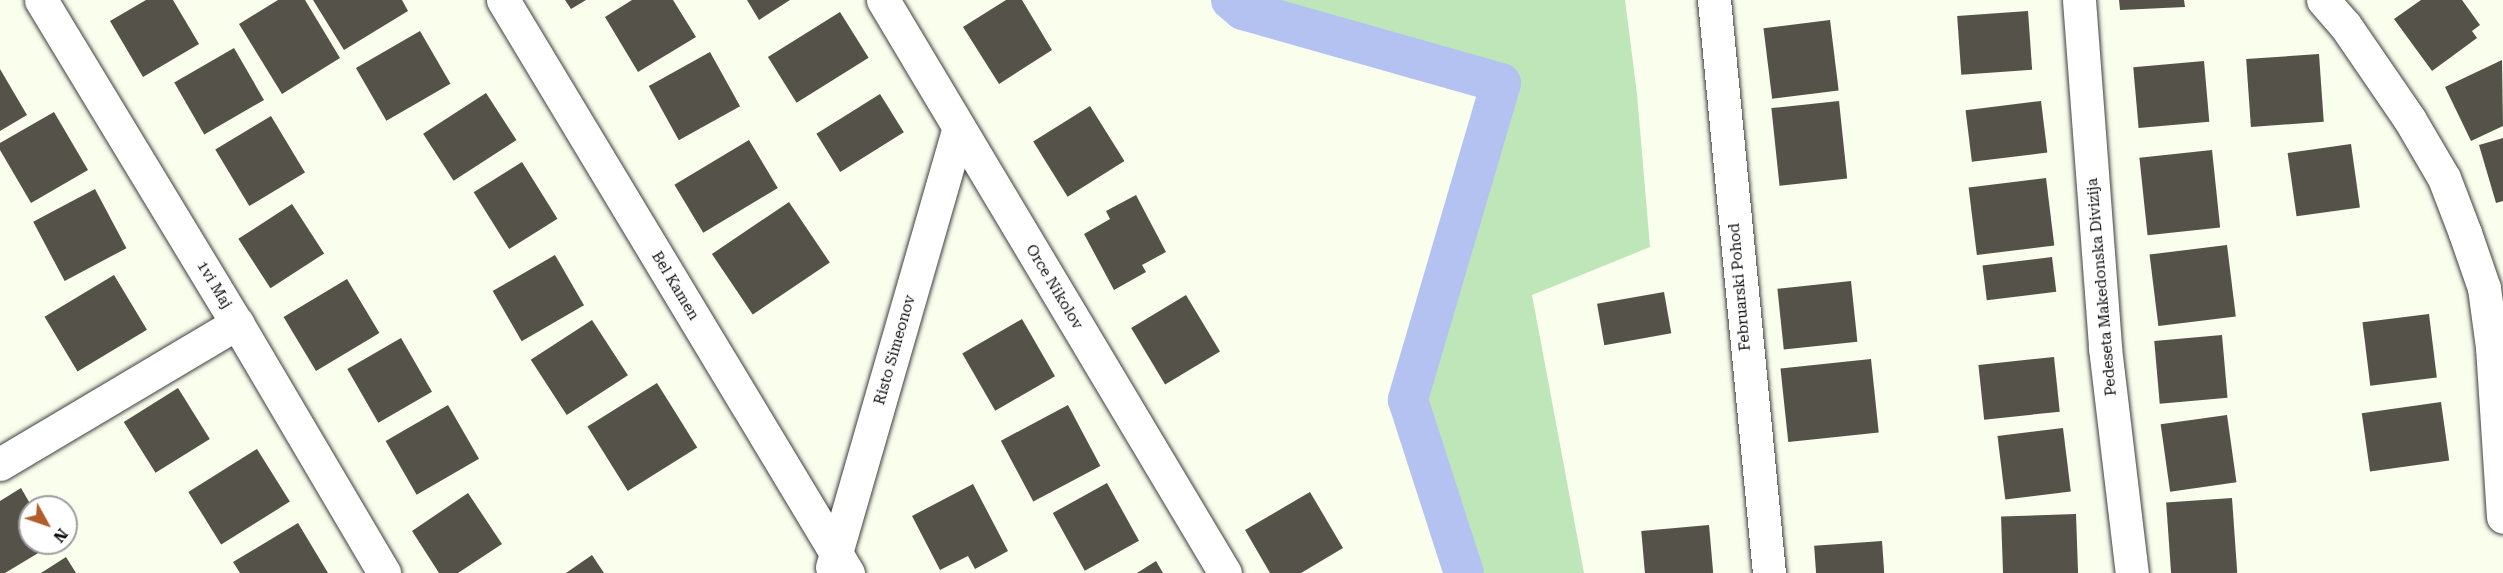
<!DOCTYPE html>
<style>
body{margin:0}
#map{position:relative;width:2503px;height:573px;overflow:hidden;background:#fafeec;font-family:"Roboto Serif",serif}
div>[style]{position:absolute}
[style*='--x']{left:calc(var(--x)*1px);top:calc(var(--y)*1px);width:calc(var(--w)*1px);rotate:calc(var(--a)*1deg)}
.green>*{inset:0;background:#bee6b9}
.canal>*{height:40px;margin:-20px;padding:0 20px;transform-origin:20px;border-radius:20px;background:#b4c2f2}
.building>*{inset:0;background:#545249;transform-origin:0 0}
.roads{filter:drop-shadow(0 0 2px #3f3f3f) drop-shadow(0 0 2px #3f3f3f)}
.minor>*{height:33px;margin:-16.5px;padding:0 16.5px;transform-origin:16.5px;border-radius:16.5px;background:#fff}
span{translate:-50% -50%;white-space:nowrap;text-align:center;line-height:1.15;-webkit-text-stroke:6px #fff;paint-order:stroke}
.street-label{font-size:15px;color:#0c0c0c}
.north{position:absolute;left:18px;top:495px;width:60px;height:60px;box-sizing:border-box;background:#fff;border:2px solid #9e9e9e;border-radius:50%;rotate:130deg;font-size:16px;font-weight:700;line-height:24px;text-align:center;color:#0c0c0c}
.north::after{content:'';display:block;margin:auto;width:21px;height:27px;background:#b35d2d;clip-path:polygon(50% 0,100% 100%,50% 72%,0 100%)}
</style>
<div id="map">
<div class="green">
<i style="clip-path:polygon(1231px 0,1625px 0,1637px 94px,1650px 247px,1532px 295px,1584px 573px,1458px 573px,1403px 415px,1501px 83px,1243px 10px)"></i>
</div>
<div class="canal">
<i style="--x:1231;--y:0;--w:16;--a:40"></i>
<i style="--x:1243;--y:10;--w:268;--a:15.8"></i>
<i style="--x:1501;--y:83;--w:330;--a:106.4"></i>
<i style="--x:1408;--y:400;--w:182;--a:72.1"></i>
</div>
<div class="building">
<i style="clip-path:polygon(146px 0,173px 0,199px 44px,143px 77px,110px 21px)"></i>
<i style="clip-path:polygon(278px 0,305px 0,340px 58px,282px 94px,239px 24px)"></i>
<i style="clip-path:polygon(313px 0,402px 0,408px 11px,344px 50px)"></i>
<i style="clip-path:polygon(565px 0,586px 0,571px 9px)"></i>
<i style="clip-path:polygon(632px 0,673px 0,696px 37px,638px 72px,605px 17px)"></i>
<i style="clip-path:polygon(747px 0,790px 0,759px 20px)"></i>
<i style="clip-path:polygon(1006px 0,1022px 0,1052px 50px,999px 84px,963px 27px)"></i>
<i style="clip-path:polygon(2119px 0,2184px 0,2185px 7px,2120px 10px)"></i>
<i style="clip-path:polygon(2421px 0,2462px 0,2480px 25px,2472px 31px,2477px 38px,2432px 71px,2394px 19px)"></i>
<i style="left:2028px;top:11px;width:59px;height:71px;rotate:86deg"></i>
<i style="left:840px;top:12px;width:54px;height:85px;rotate:58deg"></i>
<i style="left:1830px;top:20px;width:71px;height:67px;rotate:83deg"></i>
<i style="left:420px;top:31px;width:61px;height:74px;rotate:60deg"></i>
<i style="left:234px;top:48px;width:60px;height:69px;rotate:60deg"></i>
<i style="left:710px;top:52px;width:62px;height:70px;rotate:61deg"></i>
<i style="left:2319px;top:54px;width:68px;height:73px;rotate:86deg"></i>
<i style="clip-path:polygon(2502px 60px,2503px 126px,2471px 141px,2445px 87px)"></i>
<i style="left:2204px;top:61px;width:61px;height:71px;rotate:85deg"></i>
<i style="clip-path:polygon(0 69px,27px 115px,0 131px)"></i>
<i style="left:486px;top:93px;width:56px;height:75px;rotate:57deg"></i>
<i style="left:880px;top:94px;width:45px;height:75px;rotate:58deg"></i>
<i style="left:1839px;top:101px;width:78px;height:68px;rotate:84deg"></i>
<i style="left:2041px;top:101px;width:52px;height:76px;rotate:83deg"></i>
<i style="left:1090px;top:106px;width:65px;height:67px;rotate:58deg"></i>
<i style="clip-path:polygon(54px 112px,88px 170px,31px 203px,0 150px,0 143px)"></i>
<i style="left:271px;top:116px;width:66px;height:65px;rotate:59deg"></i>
<i style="clip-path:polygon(2503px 138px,2503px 201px,2496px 203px,2479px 145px)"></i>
<i style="left:749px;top:140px;width:56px;height:87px;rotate:59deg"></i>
<i style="left:2351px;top:144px;width:64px;height:64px;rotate:82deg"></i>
<i style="left:2212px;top:150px;width:78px;height:73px;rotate:84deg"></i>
<i style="left:522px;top:162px;width:67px;height:57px;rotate:58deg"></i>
<i style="left:2046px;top:178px;width:68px;height:78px;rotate:83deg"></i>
<i style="left:95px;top:189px;width:67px;height:70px;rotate:62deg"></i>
<i style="clip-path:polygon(1136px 195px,1166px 252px,1142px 265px,1146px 272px,1114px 290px,1084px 234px,1110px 219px,1106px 211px)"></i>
<i style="left:789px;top:202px;width:73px;height:93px;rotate:56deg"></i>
<i style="left:292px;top:204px;width:59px;height:64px;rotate:57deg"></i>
<i style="left:2227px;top:245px;width:72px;height:78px;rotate:83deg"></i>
<i style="left:555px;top:255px;width:58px;height:72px;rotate:60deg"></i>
<i style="left:2052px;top:257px;width:35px;height:70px;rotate:83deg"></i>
<i style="left:114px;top:275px;width:64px;height:81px;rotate:59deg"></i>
<i style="left:347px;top:279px;width:63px;height:74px;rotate:59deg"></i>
<i style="left:1851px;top:281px;width:61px;height:74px;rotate:84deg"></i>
<i style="left:1664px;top:292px;width:42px;height:68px;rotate:80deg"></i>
<i style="left:1186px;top:295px;width:66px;height:64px;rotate:59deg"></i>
<i style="left:2429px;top:314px;width:64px;height:67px;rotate:83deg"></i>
<i style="left:1022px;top:319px;width:66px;height:69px;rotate:60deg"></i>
<i style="left:592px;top:320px;width:66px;height:73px;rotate:57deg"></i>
<i style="left:2222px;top:335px;width:63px;height:68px;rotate:85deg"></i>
<i style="left:401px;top:338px;width:62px;height:62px;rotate:60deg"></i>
<i style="left:2054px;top:357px;width:55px;height:76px;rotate:84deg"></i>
<i style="left:1871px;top:359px;width:74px;height:91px;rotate:84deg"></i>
<i style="left:657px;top:383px;width:76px;height:82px;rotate:58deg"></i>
<i style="left:178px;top:388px;width:60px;height:64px;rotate:58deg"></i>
<i style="left:2441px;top:402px;width:59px;height:80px;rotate:82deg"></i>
<i style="left:448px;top:405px;width:62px;height:72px;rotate:60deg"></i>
<i style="left:1068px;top:405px;width:69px;height:76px;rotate:62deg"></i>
<i style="left:2227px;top:415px;width:68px;height:67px;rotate:82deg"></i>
<i style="left:2063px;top:428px;width:64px;height:66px;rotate:83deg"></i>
<i style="left:257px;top:449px;width:62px;height:81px;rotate:58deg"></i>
<i style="left:1107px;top:483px;width:66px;height:62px;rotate:61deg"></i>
<i style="clip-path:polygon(973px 484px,1008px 551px,975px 569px,968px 556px,940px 570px,912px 516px)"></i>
<i style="clip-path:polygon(21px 488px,32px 507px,30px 543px,55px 543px,5px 573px,0 573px,0 501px)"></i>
<i style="clip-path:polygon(1310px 492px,1343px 548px,1301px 573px,1270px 573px,1245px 530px)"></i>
<i style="clip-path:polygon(468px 493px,502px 544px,458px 573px,439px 573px,412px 531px)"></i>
<i style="left:2232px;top:498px;width:75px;height:66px;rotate:86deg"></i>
<i style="left:2076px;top:514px;width:59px;height:75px;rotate:88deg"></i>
<i style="clip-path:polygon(298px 523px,328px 573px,240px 573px,233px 562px)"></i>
<i style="left:1709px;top:525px;width:48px;height:68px;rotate:85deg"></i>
<i style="left:1882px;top:541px;width:32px;height:68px;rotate:86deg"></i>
<i style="clip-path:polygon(592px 555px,604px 573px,566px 573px)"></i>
<i style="clip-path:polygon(66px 557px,76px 573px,41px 573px)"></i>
<i style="clip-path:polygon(1156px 561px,1163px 573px,1137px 573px)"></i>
</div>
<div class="roads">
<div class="minor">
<i style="--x:41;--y:0;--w:378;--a:58.8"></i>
<i style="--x:237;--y:323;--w:290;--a:59.5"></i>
<i style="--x:503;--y:0;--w:669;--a:58.95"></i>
<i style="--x:883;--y:0;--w:667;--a:59.17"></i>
<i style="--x:1714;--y:0;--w:576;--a:84.52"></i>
<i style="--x:2079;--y:0;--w:349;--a:85.7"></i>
<i style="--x:2105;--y:348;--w:227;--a:83.2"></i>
<i style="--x:2323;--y:0;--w:33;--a:49"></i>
<i style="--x:2345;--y:25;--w:115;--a:55.6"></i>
<i style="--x:2410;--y:120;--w:67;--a:59.6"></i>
<i style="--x:2444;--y:178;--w:59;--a:69.1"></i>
<i style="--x:2465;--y:233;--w:58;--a:70.9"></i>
<i style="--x:2484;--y:288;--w:60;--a:82.3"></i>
<i style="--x:2492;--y:347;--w:170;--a:86.3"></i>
<i style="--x:0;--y:464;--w:276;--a:-30.7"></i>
<i style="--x:832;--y:567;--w:457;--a:-73.9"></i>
</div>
</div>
<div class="street-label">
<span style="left:214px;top:285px;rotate:59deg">1vi Maj</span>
<span style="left:675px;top:286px;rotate:59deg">Bel Kamen</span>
<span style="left:1054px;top:287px;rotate:59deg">Orce Nikolov</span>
<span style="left:1740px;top:287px;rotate:-95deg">Februarski Pohod</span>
<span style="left:2102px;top:287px;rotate:-95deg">Pedeseta Makedonska Divizija</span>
<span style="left:895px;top:350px;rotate:-74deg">Risto Simeonov</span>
</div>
<div class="north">N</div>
</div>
